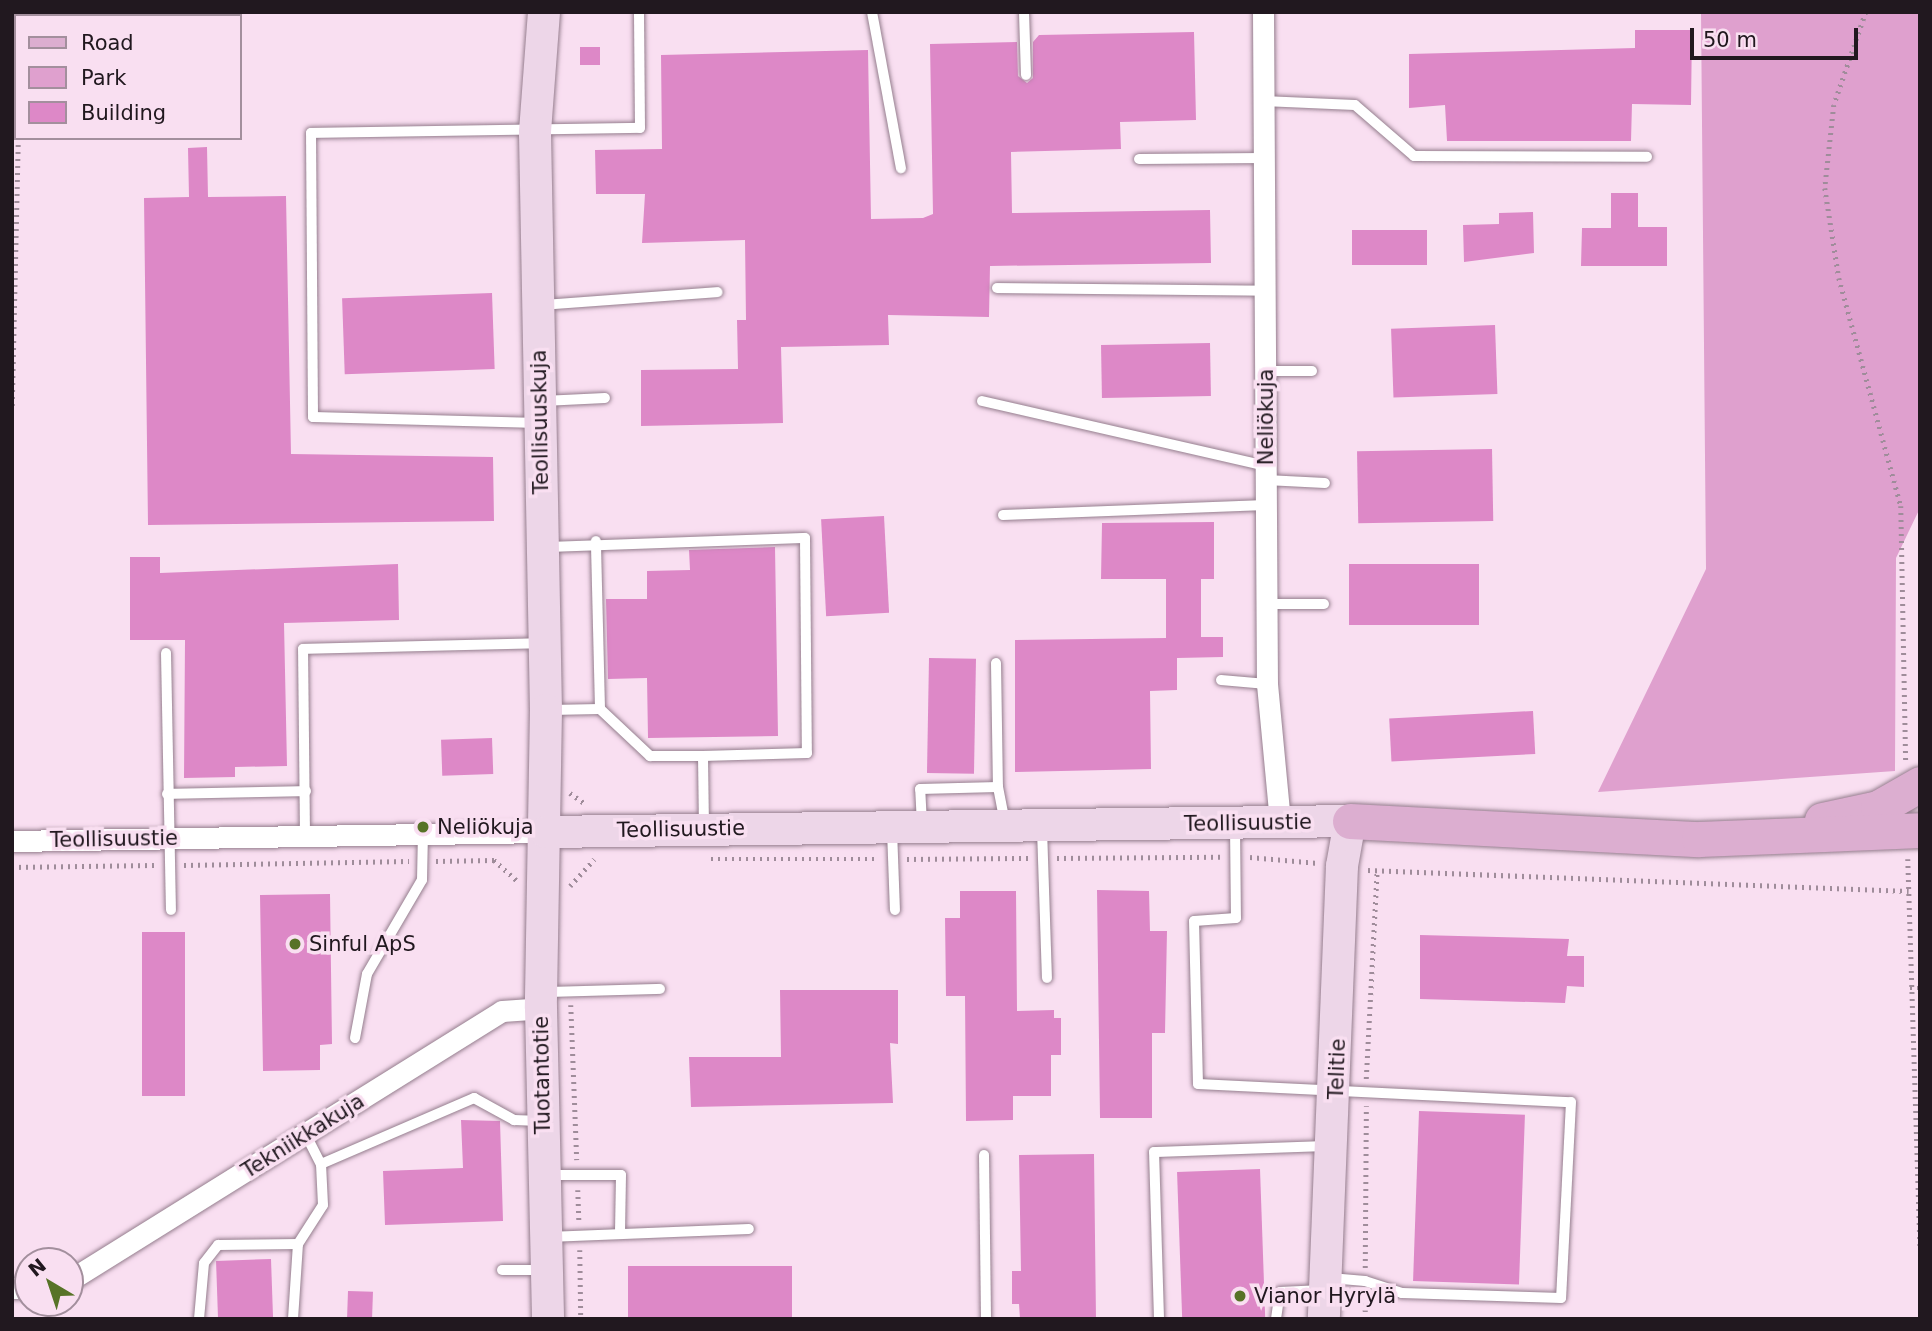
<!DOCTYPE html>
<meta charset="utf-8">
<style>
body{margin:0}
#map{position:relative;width:1932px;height:1331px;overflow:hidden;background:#f9dff1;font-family:"DejaVu Sans",sans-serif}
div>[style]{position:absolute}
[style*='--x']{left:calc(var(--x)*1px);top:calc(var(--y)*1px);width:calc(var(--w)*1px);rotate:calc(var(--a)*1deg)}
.green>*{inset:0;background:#dfa0ce}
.building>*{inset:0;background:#dd88c7;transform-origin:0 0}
.path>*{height:4.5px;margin-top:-2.25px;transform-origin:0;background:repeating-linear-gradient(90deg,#9f8c9a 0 2px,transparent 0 7px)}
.roads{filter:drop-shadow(0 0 2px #957e8e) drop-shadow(0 0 2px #957e8e)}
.lane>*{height:10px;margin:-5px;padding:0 5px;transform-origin:5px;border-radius:5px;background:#fff}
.street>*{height:21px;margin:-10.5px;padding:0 10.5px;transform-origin:10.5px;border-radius:10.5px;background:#fff}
.secondary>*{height:32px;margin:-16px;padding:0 16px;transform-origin:16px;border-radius:16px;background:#edd6e8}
.primary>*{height:35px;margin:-17.5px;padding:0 17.5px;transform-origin:17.5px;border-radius:17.5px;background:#dcaed0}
.dots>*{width:19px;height:19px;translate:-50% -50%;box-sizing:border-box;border:4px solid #f9dff1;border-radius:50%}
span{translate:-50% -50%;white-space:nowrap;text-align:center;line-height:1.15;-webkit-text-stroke:7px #f9dff1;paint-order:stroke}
.street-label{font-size:21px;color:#21181f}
.poi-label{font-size:21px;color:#21181f}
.left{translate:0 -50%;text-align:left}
.frame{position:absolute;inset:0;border:14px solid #21181f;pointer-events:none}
.legend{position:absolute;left:14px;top:14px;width:228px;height:126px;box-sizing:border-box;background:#f9dff1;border:2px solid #a38f9d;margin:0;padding:9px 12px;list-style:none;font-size:21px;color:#21181f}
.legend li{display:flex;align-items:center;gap:14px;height:35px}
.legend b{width:35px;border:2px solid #a38f9d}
.north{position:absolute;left:14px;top:1247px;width:70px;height:70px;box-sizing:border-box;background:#f9dff1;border:2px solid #a38f9d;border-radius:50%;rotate:321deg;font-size:19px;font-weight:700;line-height:28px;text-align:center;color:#21181f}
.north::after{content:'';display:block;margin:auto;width:24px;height:32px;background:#577327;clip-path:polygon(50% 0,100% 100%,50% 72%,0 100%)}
.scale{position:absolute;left:1690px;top:28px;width:168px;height:32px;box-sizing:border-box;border:4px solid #21181f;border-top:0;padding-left:9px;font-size:21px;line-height:24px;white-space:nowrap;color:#21181f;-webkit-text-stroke:5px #f9dff1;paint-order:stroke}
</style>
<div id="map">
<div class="green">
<i style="clip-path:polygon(1701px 12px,1920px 12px,1920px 508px,1896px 558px,1895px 771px,1598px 792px,1706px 569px)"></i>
</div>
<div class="building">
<i style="clip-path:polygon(1635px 30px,1692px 30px,1691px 105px,1632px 104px,1631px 141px,1447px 141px,1445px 105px,1409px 108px,1409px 54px,1635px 48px)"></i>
<i style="clip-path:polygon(1194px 32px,1196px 120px,1120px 122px,1121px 149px,1011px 152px,1012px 213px,1210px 210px,1211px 263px,990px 266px,989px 317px,888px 315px,889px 345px,781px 347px,783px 423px,641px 426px,641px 370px,738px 369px,737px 320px,746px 320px,745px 240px,642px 243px,645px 194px,596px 194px,595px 150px,662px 149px,661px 55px,868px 50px,871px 219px,923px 218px,933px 214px,930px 44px,1017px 42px,1018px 76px,1027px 83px,1033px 78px,1033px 42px,1039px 35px)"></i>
<i style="left:580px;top:47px;width:20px;height:18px"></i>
<i style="clip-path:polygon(207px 147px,208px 197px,286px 196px,291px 454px,493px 457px,494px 521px,148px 525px,144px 198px,189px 197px,188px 148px)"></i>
<i style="clip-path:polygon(1611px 193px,1638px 193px,1638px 227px,1667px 227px,1667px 266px,1581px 266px,1582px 228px,1611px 228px)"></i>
<i style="clip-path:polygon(1533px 212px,1534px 253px,1464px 262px,1463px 225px,1499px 224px,1499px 213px)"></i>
<i style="left:1352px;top:230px;width:75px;height:35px"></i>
<i style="left:492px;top:293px;width:76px;height:150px;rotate:88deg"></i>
<i style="left:1495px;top:325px;width:69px;height:104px;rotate:88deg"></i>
<i style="left:1210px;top:343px;width:53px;height:109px;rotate:89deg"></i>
<i style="left:1492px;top:449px;width:72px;height:135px;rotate:89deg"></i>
<i style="left:884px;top:516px;width:97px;height:63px;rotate:87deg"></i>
<i style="clip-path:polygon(1214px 522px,1214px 579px,1201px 579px,1201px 637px,1223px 637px,1223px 657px,1177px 658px,1177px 690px,1150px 691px,1151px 769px,1015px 772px,1015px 640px,1166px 638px,1166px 579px,1101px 579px,1102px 523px)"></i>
<i style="clip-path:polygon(775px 547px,778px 736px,648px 738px,647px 678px,608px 679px,606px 599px,647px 599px,647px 571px,690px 570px,689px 550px)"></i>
<i style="clip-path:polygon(130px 557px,160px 557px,160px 573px,398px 564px,399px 620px,284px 623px,287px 766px,235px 767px,235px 777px,184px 778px,185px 640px,130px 640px)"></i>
<i style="left:1349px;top:564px;width:130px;height:61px"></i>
<i style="left:929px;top:658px;width:47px;height:115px;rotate:1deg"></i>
<i style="left:1533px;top:711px;width:43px;height:144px;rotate:87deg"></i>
<i style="left:492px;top:738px;width:36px;height:51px;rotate:88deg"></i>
<i style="clip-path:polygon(1097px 890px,1149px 891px,1150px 931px,1167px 931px,1165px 1033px,1152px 1033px,1152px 1118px,1100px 1118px)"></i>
<i style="clip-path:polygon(960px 891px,1016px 891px,1017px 1011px,1054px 1010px,1054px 1018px,1061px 1018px,1061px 1055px,1051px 1055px,1051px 1096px,1013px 1096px,1013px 1120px,966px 1121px,965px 996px,946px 996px,945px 918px,960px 918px)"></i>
<i style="clip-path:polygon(330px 894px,332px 1044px,320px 1045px,320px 1070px,263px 1071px,260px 895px)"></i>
<i style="left:142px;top:932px;width:43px;height:164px"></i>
<i style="clip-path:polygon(1420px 935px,1569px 939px,1567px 956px,1584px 956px,1584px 987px,1567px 986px,1565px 1003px,1420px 999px)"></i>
<i style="clip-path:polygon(780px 990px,898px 990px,898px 1044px,890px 1043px,893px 1103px,691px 1107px,689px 1057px,781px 1057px)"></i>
<i style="left:1419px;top:1111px;width:106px;height:170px;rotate:2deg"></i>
<i style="clip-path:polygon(461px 1120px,500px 1121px,503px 1221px,385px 1225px,383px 1171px,463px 1168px)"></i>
<i style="clip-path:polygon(1094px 1154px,1096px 1319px,1020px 1319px,1019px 1304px,1012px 1304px,1012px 1271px,1021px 1271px,1019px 1155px)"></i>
<i style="left:1260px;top:1169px;width:150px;height:83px;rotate:88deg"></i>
<i style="left:271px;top:1259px;width:60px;height:55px;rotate:88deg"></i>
<i style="left:792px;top:1266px;width:53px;height:164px;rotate:90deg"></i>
<i style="left:348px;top:1291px;width:25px;height:28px;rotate:2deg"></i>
</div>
<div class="path">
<i style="--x:16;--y:12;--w:8;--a:90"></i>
<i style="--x:1866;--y:12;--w:98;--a:109"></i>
<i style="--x:1834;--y:105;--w:83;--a:96.2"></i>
<i style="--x:1825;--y:188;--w:91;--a:81.2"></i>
<i style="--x:1839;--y:278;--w:236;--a:74.8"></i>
<i style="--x:1901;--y:506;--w:256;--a:88.9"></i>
<i style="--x:12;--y:406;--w:268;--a:-88.7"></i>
<i style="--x:570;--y:793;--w:19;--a:35"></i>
<i style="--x:1250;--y:857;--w:68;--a:5"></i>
<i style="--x:1057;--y:858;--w:163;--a:-0.4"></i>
<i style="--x:711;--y:859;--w:166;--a:0"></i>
<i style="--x:907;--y:859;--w:121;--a:-0.5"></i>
<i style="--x:1908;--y:859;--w:389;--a:88.2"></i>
<i style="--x:436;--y:861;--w:58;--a:-1"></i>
<i style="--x:494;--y:860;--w:31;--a:42"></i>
<i style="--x:184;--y:865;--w:225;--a:-1"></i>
<i style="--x:12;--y:867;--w:142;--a:-0.8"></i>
<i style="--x:1368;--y:870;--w:541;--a:2.22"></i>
<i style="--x:570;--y:886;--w:36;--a:-48"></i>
<i style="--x:1910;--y:988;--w:10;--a:0"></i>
<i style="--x:571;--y:1005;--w:155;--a:87.8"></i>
<i style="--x:1366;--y:1079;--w:208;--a:-87"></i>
<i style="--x:578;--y:1190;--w:30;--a:88"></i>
<i style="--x:580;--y:1250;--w:69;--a:89.2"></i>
<i style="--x:1365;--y:1268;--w:162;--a:-89.6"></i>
<i style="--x:1365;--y:1319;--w:21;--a:-90"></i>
</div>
<div class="roads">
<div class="lane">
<i style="--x:872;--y:12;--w:159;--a:79.5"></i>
<i style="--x:1024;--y:12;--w:63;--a:88.2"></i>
<i style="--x:1263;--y:101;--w:92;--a:2.5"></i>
<i style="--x:1355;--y:105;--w:78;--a:40.8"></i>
<i style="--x:1414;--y:156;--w:233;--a:0.2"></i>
<i style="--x:1139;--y:159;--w:125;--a:-0.5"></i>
<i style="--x:997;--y:288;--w:268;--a:0.6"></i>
<i style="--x:542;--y:305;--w:176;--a:-4.2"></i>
<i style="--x:1265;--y:371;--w:47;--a:0"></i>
<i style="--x:543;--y:401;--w:62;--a:-2.8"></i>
<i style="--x:982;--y:401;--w:291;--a:12.9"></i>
<i style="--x:539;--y:423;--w:226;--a:-178.5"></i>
<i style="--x:313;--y:417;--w:284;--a:-90.4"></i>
<i style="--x:311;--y:133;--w:329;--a:-0.9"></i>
<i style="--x:640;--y:128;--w:116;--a:-90.5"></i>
<i style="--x:1266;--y:480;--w:59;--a:2.9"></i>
<i style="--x:1003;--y:515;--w:263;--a:-2.2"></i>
<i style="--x:546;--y:547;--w:259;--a:-2"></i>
<i style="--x:805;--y:538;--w:215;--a:89.5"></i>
<i style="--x:807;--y:753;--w:104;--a:178.3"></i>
<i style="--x:1267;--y:604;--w:57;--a:0"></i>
<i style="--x:166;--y:653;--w:257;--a:88.9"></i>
<i style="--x:996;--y:663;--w:124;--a:89.1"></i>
<i style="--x:998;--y:787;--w:37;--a:79"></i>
<i style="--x:1221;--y:680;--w:46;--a:5"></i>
<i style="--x:600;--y:709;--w:69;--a:43.2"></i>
<i style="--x:650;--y:756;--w:53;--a:0"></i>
<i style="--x:703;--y:756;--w:71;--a:89.2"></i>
<i style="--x:550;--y:710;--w:50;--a:-1.1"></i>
<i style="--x:600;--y:709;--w:168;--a:-91.4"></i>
<i style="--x:167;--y:794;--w:139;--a:-1.2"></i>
<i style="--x:922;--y:824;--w:35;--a:-93"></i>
<i style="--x:920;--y:789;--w:78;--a:-1.5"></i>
<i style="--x:1235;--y:826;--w:92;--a:89.4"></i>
<i style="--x:1236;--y:918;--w:42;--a:175.9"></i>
<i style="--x:1194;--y:921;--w:163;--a:88.6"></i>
<i style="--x:1198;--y:1084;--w:373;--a:2.8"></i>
<i style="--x:1571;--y:1102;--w:196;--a:92.9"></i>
<i style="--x:1561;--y:1298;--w:159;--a:-178.2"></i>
<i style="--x:1402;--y:1293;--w:39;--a:-162"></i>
<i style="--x:1365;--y:1281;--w:38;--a:-175"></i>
<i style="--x:1042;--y:829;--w:149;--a:88.1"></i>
<i style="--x:892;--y:830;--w:80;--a:87.9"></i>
<i style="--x:305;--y:836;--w:187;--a:-90.6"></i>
<i style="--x:303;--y:649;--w:241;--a:-1.4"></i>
<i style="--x:544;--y:992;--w:116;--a:-1.5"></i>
<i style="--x:355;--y:1038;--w:65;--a:-79.4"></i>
<i style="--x:367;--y:974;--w:109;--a:-59.7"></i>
<i style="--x:422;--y:880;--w:46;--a:-88.8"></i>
<i style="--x:306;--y:1135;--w:33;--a:63"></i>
<i style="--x:321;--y:1164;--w:167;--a:-23.3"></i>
<i style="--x:474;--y:1098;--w:46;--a:28.8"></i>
<i style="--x:514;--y:1120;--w:26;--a:2"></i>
<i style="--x:984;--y:1155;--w:164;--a:89.3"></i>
<i style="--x:546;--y:1175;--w:75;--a:0"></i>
<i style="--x:621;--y:1175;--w:58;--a:91"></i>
<i style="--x:548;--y:1237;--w:201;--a:-2.3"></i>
<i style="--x:502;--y:1270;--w:41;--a:0"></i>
<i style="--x:199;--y:1319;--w:56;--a:-84.9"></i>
<i style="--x:204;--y:1263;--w:23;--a:-52"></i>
<i style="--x:218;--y:1245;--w:80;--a:-0.7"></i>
<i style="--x:293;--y:1319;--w:75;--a:-86.2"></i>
<i style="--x:298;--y:1244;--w:46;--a:-57.3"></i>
<i style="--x:323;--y:1205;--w:41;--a:-92.8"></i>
<i style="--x:1159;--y:1319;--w:167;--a:-91.7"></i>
<i style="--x:1154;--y:1152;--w:174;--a:-2"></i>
<i style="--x:1276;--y:1319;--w:27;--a:-82"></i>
<i style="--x:1280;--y:1292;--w:43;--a:-2.7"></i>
</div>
<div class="street">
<i style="--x:1263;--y:12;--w:672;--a:89.66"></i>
<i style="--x:1267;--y:684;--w:138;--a:84.6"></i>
<i style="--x:12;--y:841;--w:534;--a:-0.97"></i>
<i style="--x:70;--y:1280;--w:509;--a:-31.91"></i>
<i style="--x:502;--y:1011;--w:39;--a:-4"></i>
<i style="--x:12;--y:1288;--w:16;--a:0"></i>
</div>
<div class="secondary">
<i style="--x:544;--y:12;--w:121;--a:94.3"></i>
<i style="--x:535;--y:133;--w:577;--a:88.91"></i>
<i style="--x:546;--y:710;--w:298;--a:91"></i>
<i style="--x:541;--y:1008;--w:311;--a:88.7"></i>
<i style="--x:546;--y:832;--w:804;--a:-0.78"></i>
<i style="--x:1350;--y:821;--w:46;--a:100.1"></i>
<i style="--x:1342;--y:866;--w:453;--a:92.3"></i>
</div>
<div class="primary">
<i style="--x:1822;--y:820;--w:57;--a:-12.1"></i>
<i style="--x:1878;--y:808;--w:48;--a:-29.7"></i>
<i style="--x:1350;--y:821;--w:349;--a:3"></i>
<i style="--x:1699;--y:839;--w:221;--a:-2.3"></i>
</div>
</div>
<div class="dots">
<i style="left:423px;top:827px;background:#577327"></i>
<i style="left:295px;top:944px;background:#577327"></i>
<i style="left:1240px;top:1296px;background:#577327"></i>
</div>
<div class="street-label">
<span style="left:1266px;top:417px;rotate:-90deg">Neliökuja</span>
<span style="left:540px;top:422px;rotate:-91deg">Teollisuuskuja</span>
<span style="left:1248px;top:823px;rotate:-1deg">Teollisuustie</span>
<span style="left:681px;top:829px;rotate:-1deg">Teollisuustie</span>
<span style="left:114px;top:839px;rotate:-1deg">Teollisuustie</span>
<span style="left:1337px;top:1069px;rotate:-88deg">Telitie</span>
<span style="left:542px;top:1075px;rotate:-91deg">Tuotantotie</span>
<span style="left:303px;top:1136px;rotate:-32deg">Tekniikkakuja</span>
</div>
<div class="poi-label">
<span class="left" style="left:437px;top:827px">Neliökuja</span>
<span class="left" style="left:309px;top:944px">Sinful ApS</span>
<span class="left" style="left:1254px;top:1296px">Vianor Hyrylä</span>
</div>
<div class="frame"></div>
<ul class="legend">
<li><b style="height:9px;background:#dcaed0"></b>Road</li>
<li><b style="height:19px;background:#dfa0ce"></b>Park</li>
<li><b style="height:19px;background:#dd88c7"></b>Building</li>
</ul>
<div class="north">N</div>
<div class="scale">50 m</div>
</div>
